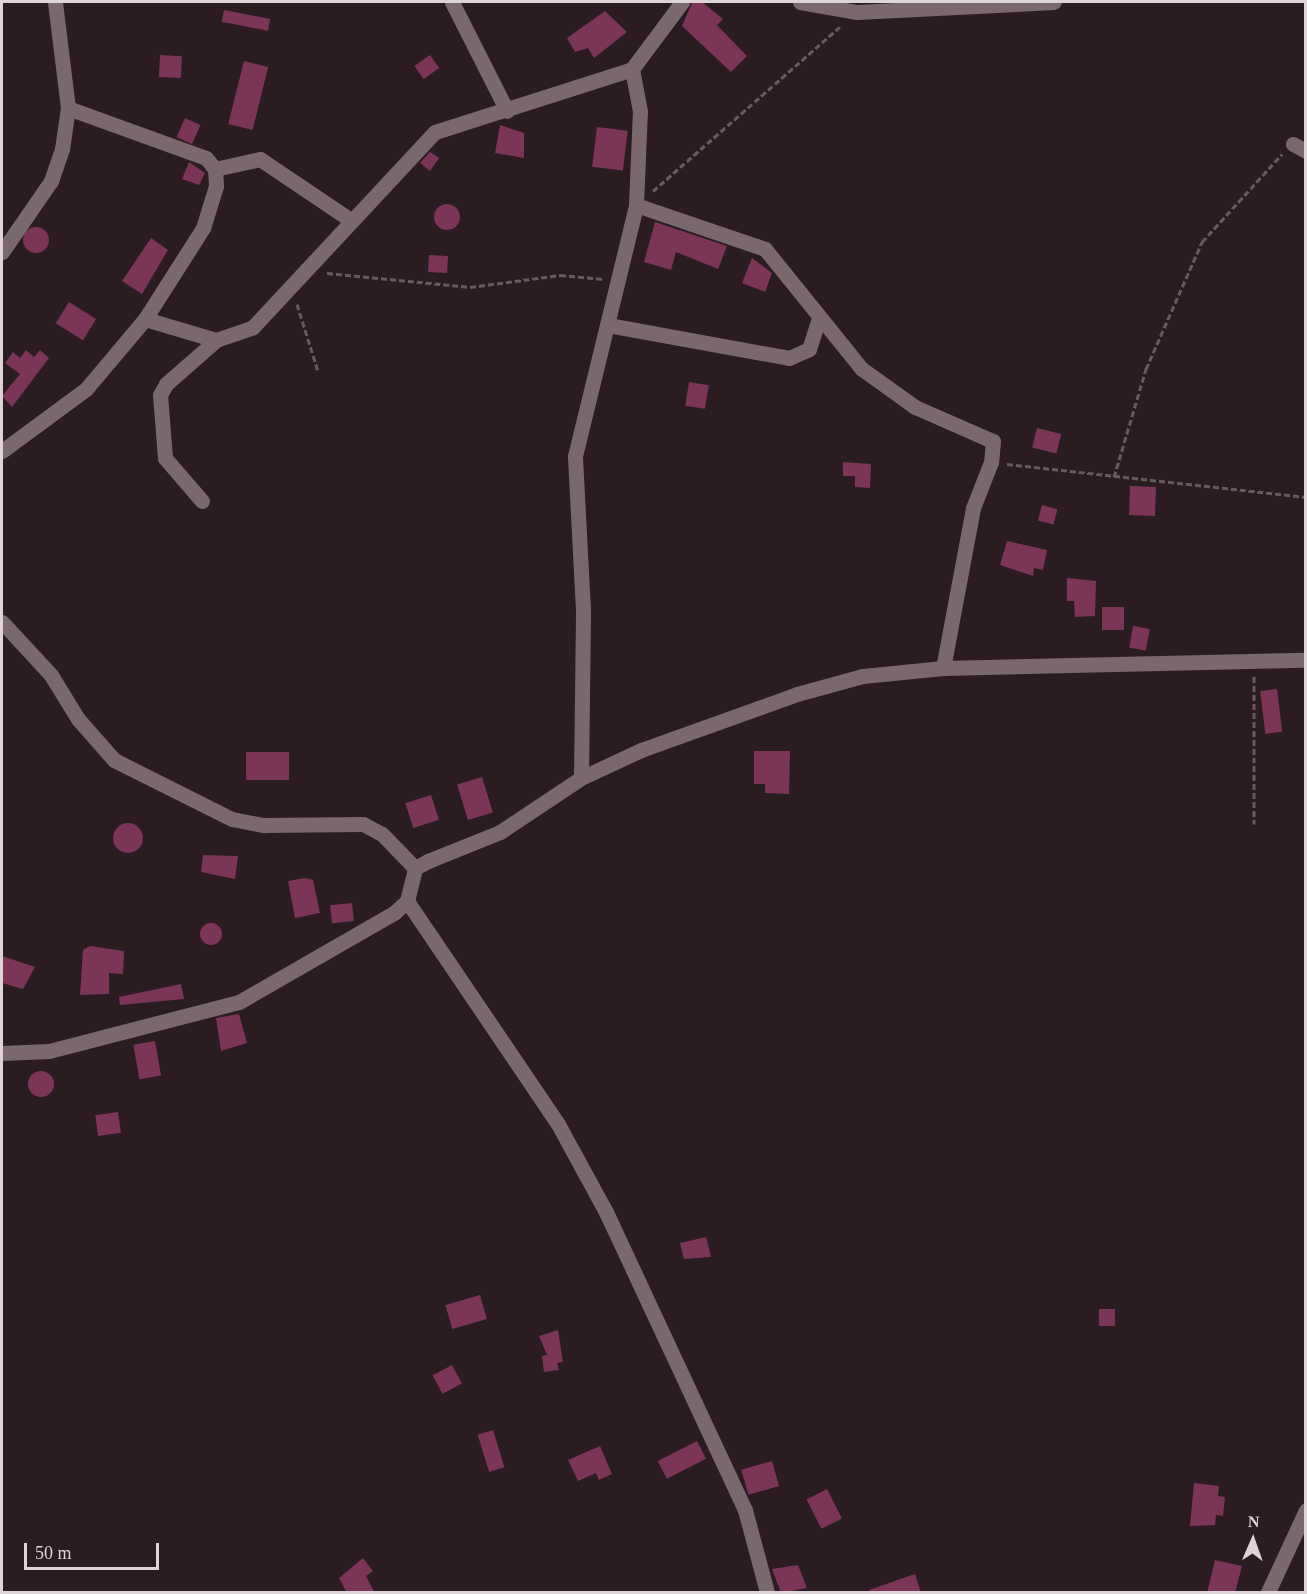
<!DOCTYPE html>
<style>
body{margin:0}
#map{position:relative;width:1307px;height:1594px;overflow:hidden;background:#2b1c22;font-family:"Times New Roman",serif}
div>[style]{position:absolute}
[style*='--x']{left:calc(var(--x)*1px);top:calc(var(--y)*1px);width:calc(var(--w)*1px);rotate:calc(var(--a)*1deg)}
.building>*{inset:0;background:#7b3557;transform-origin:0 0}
.round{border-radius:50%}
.path>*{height:3px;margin-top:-1.5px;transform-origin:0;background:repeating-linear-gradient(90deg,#685b60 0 6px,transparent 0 9px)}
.minor>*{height:15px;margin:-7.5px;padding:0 7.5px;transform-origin:7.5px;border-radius:7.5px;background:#7a686f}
span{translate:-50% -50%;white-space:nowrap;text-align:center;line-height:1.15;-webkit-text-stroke:6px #2b1c22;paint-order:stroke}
.frame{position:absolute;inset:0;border:3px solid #ded4d8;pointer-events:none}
.north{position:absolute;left:1223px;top:1510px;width:60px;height:60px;-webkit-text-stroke:4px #2b1c22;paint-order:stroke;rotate:2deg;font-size:16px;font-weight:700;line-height:24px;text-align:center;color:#ded4d8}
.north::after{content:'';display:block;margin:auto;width:21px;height:27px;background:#ded4d8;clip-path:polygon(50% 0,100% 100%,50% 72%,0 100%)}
.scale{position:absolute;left:24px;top:1543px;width:135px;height:27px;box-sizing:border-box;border:3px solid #ded4d8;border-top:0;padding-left:8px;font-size:18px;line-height:21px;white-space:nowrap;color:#ded4d8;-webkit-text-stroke:4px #2b1c22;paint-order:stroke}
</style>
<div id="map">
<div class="building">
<i style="clip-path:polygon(692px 3px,702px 2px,723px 19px,717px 25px,747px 56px,731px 72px,682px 26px)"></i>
<i style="left:224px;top:10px;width:47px;height:12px;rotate:11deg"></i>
<i style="clip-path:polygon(605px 11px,627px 32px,594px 58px,588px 48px,575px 52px,567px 38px)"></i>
<i style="left:160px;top:55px;width:22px;height:22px;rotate:3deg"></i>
<i style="left:430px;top:55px;width:16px;height:19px;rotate:55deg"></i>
<i style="left:244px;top:61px;width:25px;height:65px;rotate:14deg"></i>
<i style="left:185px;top:118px;width:17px;height:21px;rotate:24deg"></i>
<i style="clip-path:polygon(500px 125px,524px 133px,524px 158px,495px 153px)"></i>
<i style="left:597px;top:127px;width:31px;height:40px;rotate:7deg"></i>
<i style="clip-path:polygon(430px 152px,439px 158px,430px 171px,420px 163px)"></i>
<i style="clip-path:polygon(189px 162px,205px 173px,199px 185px,182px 179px)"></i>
<i class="round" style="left:434px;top:204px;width:26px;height:26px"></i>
<i style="clip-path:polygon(655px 222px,727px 246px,718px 269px,676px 252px,671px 270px,644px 262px)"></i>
<i class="round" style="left:23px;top:227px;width:26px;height:26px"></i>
<i style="clip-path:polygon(151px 238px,168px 250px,142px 294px,122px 281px)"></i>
<i style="left:429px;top:255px;width:19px;height:17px;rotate:3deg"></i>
<i style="clip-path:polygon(752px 258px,772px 273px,765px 292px,742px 283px)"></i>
<i style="left:69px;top:302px;width:32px;height:25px;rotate:32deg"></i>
<i style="clip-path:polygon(26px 350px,34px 357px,40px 350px,49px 358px,12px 407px,2px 396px,20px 374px,5px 363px,13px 352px,20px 358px)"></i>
<i style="left:689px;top:382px;width:20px;height:24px;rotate:9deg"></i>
<i style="left:1037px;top:428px;width:25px;height:20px;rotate:14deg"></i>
<i style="clip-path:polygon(843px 462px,871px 464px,870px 488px,855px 487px,855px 476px,843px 476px)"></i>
<i style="left:1130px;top:486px;width:26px;height:29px;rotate:2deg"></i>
<i style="left:1042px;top:505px;width:16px;height:16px;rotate:15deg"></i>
<i style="clip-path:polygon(1007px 541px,1047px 550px,1043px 570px,1034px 568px,1033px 576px,1000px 565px)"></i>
<i style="clip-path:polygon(1067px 578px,1096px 581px,1095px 616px,1075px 617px,1074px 601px,1067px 601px)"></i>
<i style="left:1124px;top:607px;width:23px;height:22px;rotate:90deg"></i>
<i style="left:1133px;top:626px;width:17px;height:22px;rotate:10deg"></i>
<i style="left:1277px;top:689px;width:43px;height:17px;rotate:83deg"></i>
<i style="clip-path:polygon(754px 751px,790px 751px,789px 794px,765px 793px,765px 784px,754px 784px)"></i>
<i style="left:246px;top:752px;width:43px;height:28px"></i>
<i style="left:482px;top:777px;width:37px;height:26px;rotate:73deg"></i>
<i style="left:431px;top:795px;width:26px;height:27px;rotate:72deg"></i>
<i class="round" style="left:113px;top:823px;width:30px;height:30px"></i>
<i style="clip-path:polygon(203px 855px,238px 856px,235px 879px,201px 872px)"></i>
<i style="clip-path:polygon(305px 878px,313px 880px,320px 913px,295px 918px,288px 881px)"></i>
<i style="left:352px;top:903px;width:18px;height:22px;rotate:84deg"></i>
<i class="round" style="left:200px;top:923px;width:22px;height:22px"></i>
<i style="clip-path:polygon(90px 946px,124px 951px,123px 974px,109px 973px,109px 994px,80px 995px,83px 950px)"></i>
<i style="clip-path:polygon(2px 956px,35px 967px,23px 989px,2px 983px)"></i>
<i style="clip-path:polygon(181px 984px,184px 999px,120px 1005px,119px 997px)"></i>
<i style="clip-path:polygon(239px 1014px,247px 1043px,221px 1051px,216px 1018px)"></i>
<i style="left:155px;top:1041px;width:35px;height:22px;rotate:80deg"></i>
<i class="round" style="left:28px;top:1071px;width:26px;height:26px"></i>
<i style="left:118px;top:1112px;width:21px;height:23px;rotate:82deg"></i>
<i style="clip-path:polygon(706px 1237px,711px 1257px,684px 1259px,680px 1243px)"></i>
<i style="left:480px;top:1295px;width:25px;height:36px;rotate:74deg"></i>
<i style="left:1099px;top:1309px;width:16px;height:17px"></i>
<i style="clip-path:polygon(558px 1330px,563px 1362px,557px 1363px,559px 1370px,544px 1372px,542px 1356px,547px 1355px,539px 1336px)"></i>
<i style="left:452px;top:1365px;width:21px;height:22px;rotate:62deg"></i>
<i style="left:493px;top:1430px;width:39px;height:16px;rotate:73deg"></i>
<i style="left:697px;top:1441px;width:20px;height:44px;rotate:63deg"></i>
<i style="clip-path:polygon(600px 1446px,612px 1474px,599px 1480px,596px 1473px,578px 1481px,568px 1460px)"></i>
<i style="left:772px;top:1461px;width:26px;height:32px;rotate:74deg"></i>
<i style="clip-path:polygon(1194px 1483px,1219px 1486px,1218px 1496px,1225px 1497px,1223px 1516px,1216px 1515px,1215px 1525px,1190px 1526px)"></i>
<i style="left:827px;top:1489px;width:33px;height:23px;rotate:63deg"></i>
<i style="clip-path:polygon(363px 1558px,373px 1571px,366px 1576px,375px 1593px,347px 1593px,339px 1578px)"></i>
<i style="clip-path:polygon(1215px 1560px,1242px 1566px,1235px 1593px,1207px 1593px)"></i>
<i style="clip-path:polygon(798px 1565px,807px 1588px,781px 1593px,772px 1569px)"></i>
<i style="clip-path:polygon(915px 1574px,921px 1593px,870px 1593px,869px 1590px)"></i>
</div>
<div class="path">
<i style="--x:653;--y:191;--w:252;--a:-41.3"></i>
<i style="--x:327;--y:273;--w:144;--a:5.6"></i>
<i style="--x:470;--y:287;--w:91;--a:-7.6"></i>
<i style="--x:560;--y:275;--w:44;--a:5.2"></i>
<i style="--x:297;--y:304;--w:70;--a:72.6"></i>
<i style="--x:1007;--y:464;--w:301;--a:6.3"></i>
<i style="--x:1114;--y:477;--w:113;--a:-73.5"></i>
<i style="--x:1146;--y:369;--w:139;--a:-66.2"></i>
<i style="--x:1202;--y:242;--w:119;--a:-47.7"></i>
<i style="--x:1254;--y:676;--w:148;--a:90"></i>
</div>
<div class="minor">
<i style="--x:452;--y:2;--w:122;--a:63.2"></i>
<i style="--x:800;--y:2;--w:58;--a:10"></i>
<i style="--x:857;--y:12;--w:197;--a:-2.9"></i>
<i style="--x:1293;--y:144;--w:15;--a:28"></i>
<i style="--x:215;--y:169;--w:46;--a:-12.5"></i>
<i style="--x:260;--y:159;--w:111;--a:34"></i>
<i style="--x:636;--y:205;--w:136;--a:18.8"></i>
<i style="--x:765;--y:249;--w:154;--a:51.1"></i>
<i style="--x:862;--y:369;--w:65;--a:35.6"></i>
<i style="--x:915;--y:407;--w:85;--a:23.6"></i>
<i style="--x:993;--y:441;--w:21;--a:95"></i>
<i style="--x:991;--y:462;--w:49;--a:111.4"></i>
<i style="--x:973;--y:508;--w:163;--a:100.6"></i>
<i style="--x:2;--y:252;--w:86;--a:-55.4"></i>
<i style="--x:51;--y:181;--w:34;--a:-71"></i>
<i style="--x:62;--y:149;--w:41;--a:-81.7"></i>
<i style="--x:68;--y:108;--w:107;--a:-97"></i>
<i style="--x:145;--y:319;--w:74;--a:16.5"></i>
<i style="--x:608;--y:325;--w:184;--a:10.3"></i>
<i style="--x:789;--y:358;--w:22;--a:-24"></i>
<i style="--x:809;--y:349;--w:33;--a:-72"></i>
<i style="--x:2;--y:451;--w:104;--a:-36.4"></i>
<i style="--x:86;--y:389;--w:92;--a:-49.9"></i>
<i style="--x:145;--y:319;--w:108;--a:-57.5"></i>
<i style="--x:203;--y:228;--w:44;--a:-72.8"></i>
<i style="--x:216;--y:186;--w:17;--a:-93"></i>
<i style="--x:215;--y:169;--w:14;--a:-129"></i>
<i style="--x:206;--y:158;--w:147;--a:-160.1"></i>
<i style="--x:202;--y:501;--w:57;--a:-130.7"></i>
<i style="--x:165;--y:458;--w:63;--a:-94.5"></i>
<i style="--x:160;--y:395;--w:13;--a:-61"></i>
<i style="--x:166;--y:384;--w:67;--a:-41.3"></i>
<i style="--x:216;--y:340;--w:39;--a:-19"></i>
<i style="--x:253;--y:327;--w:267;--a:-47"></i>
<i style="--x:435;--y:132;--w:207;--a:-17.7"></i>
<i style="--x:632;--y:69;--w:84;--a:-53.3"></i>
<i style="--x:2;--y:622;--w:72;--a:47.2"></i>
<i style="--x:51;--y:675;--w:52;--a:58.5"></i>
<i style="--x:78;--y:719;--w:55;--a:48.7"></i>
<i style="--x:114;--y:760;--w:132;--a:26.6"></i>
<i style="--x:232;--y:819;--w:33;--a:11"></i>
<i style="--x:264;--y:825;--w:99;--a:-0.6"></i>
<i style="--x:363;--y:824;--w:21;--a:28"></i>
<i style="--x:382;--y:834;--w:47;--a:45.9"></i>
<i style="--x:581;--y:778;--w:168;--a:-89.3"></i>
<i style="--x:583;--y:610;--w:154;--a:-93"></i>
<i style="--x:575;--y:456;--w:258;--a:-76.3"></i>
<i style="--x:636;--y:205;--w:94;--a:-87.6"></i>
<i style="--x:640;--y:111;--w:43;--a:-100.8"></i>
<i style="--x:407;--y:901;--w:269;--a:55.9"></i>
<i style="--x:558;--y:1124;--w:100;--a:61.4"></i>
<i style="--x:606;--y:1212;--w:329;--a:65"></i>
<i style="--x:745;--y:1510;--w:85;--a:75"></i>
<i style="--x:2;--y:1053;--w:47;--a:-2.4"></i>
<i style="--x:49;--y:1051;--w:196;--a:-14.5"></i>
<i style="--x:239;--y:1002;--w:179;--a:-29.9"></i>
<i style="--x:394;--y:913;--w:18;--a:-43"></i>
<i style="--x:407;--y:901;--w:34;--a:-76"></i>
<i style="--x:415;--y:868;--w:15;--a:-28"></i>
<i style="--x:428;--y:861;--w:78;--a:-21.9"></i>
<i style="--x:500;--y:832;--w:97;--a:-33.7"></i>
<i style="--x:581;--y:778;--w:66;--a:-25"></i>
<i style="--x:641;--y:750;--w:166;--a:-19.7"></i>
<i style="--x:797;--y:694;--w:68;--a:-15.3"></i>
<i style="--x:863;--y:676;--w:80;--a:-5.7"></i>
<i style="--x:943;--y:668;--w:363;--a:-1.3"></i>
<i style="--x:1268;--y:1592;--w:90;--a:-65.1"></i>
</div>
<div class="frame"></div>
<div class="north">N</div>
<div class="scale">50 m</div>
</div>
